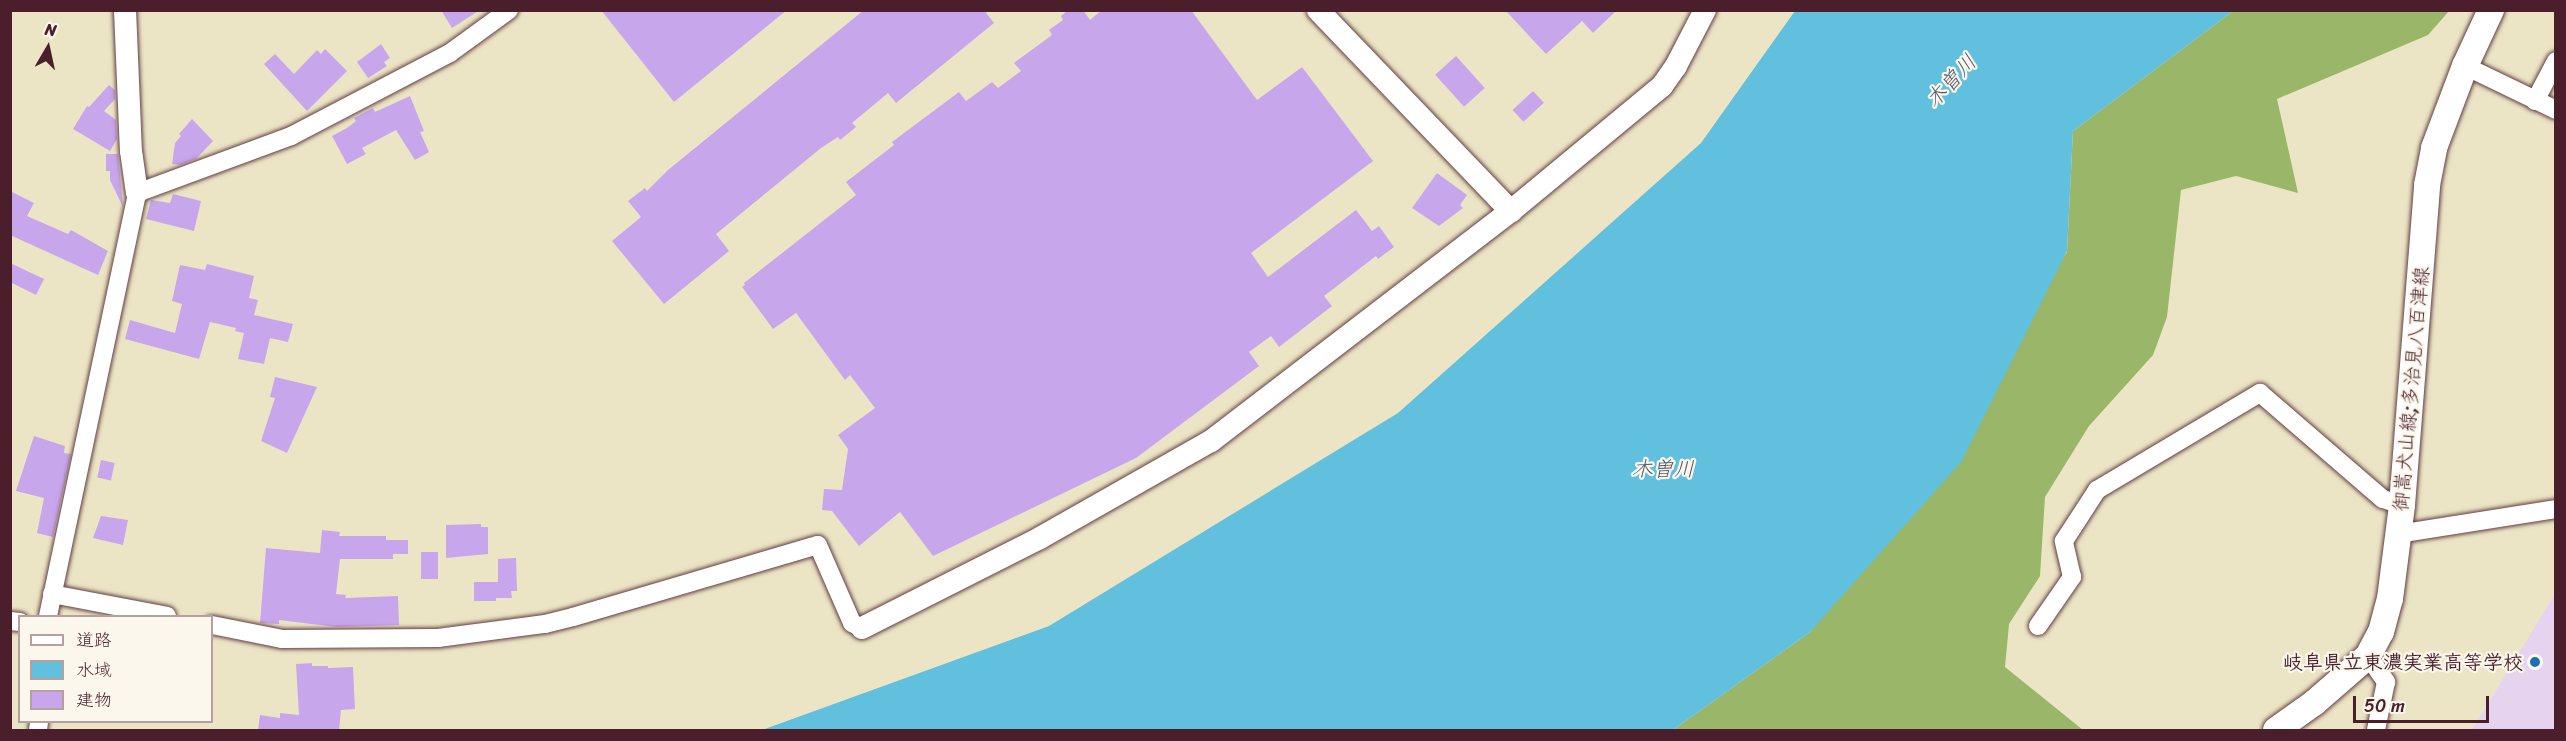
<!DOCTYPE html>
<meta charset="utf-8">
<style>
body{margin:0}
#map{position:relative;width:2566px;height:741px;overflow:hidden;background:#ece5c5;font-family:Sriracha,"Klee One",sans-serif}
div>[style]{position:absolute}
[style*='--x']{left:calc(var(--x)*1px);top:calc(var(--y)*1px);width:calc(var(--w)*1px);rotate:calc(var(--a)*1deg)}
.built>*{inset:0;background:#e6d3f0}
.forest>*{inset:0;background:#9ab668}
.water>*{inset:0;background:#60c0de}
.building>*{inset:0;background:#c8a6eb;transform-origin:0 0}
.roads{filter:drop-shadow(0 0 2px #623d42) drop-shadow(0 0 2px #623d42)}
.minor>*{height:18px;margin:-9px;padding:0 9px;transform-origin:9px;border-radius:9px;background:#fff}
.tertiary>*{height:22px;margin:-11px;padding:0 11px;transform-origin:11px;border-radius:11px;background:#fff}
.secondary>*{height:26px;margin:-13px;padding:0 13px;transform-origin:13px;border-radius:13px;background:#fff}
.dots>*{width:16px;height:16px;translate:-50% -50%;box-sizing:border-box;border:3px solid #fbf7ec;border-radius:50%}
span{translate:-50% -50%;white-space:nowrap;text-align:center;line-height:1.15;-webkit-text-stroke:4.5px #fbf7ec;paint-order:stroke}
.street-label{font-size:20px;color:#4a1f2b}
.poi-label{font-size:20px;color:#4a1f2b;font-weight:700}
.right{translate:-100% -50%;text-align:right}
.water-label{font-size:21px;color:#52576a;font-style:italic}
.frame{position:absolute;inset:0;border:12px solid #4a1f2b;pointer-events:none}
.legend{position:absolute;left:18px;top:615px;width:195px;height:108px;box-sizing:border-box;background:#fbf7ec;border:2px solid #b4a19f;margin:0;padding:8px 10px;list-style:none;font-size:18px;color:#4a1f2b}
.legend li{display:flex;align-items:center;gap:12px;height:30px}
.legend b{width:30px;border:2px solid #b4a19f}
.north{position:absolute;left:18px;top:18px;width:60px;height:60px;-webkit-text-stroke:4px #fbf7ec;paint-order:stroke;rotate:9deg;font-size:16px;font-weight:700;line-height:24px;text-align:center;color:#4a1f2b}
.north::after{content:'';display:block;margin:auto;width:21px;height:27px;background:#4a1f2b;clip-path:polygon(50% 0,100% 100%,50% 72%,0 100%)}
.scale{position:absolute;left:2353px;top:696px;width:136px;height:27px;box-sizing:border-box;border:3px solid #4a1f2b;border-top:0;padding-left:8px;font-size:18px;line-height:21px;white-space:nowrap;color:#4a1f2b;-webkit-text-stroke:4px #fbf7ec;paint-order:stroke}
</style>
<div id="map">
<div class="built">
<i style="clip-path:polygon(2555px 594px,2555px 730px,2472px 730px)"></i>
</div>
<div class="forest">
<i style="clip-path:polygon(2233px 11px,2449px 11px,2428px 35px,2277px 99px,2298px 193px,2236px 176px,2181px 190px,2167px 317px,2153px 355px,2089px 426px,2045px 497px,2040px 576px,2009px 624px,2005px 667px,2083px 730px,1673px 730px,1810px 632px,2067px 252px,2073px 131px)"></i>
</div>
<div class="water">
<i style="clip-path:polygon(1795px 11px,2233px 11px,2073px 131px,2067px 251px,1961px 462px,1810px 632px,1673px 730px,762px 730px,1049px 626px,1398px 413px,1701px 143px)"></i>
</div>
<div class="building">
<i style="clip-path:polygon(441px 10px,480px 10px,452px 28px)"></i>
<i style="clip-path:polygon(601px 10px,787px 10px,674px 102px)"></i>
<i style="clip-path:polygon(864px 10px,984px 10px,994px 23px,896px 103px,888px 93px,852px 123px,856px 127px,840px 140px,838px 137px,821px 148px,716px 234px,729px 251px,664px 304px,612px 241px,641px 217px,628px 201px,645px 188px,647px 191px,668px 170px)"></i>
<i style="clip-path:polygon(1068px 10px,1083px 10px,1090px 20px,1102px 10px,1191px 10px,1257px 100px,1302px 67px,1373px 161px,1251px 253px,1268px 277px,1356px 210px,1372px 231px,1379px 226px,1394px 247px,1378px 259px,1376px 256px,1324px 296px,1332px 306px,1279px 347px,1271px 336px,1249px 352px,1259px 366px,1136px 458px,933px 556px,900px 512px,859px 546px,832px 511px,822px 510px,824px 489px,842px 490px,848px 449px,838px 435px,875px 408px,850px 375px,845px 380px,796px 313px,773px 329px,742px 287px,745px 285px,744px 283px,856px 195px,846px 182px,894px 145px,892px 142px,959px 92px,966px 101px,992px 82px,998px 88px,1021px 71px,1014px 63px,1052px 35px,1049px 30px,1063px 20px,1061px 16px)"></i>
<i style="clip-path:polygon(1505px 10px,1617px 10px,1593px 33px,1582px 21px,1546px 54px)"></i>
<i style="clip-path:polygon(381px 44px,390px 58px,384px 62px,387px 66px,368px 78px,357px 62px)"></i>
<i style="clip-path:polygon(325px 49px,347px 71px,307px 111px,264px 64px,275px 54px,294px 74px,317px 50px,321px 54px)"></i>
<i style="left:1456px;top:56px;width:43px;height:28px;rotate:48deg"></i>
<i style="clip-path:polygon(109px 85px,115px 90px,115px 99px,104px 111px,116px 120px,117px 139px,110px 151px,73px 129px,87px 106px,89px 107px)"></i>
<i style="left:1533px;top:91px;width:16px;height:28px;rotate:47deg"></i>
<i style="clip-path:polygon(410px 96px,424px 131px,420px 132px,429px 152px,415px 160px,396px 130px,362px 148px,366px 154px,347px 164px,332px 136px,347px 128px,356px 121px,354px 118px,373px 108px,375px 112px)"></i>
<i style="clip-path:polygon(192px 119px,213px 141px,196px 159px,180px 165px,172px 164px,175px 143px,181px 136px,179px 134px)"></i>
<i style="clip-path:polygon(106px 154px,118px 154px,123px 207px,110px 180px,110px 171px,106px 171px)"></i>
<i style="clip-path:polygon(1437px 173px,1467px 195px,1460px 205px,1463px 208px,1439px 226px,1412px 208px)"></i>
<i style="clip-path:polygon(10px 191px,34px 203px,27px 216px,68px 234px,71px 230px,108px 251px,98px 275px,10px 235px)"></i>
<i style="clip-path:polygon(173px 194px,201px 201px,194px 231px,146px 219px,151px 200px,170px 203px)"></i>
<i style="clip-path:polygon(10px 263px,44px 279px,36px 295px,10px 282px)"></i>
<i style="clip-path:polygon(207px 264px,254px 276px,249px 298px,258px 300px,254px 315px,293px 324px,288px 342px,270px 338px,264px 364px,238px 359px,244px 333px,235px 331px,236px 328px,210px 322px,199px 359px,125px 339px,130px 320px,175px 333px,182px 304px,172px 301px,180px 265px,205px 270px)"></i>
<i style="clip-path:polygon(275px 377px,317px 387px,287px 453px,261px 441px,275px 398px,270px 397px)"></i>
<i style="clip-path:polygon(34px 436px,65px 446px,64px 453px,71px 454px,53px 537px,37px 533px,44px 498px,16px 491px)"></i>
<i style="left:101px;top:460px;width:14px;height:18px;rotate:12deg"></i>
<i style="clip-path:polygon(101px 516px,128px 520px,123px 545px,93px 538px)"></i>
<i style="clip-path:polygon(481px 524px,481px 527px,488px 527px,488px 554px,446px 558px,446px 525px)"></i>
<i style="clip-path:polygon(322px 530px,340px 532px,339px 536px,386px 536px,386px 540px,408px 540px,408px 554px,393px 554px,393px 559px,340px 559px,336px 594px,346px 595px,345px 598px,398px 596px,399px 625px,337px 627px,279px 620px,279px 624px,260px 623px,266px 548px,320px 553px)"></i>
<i style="left:421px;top:552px;width:17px;height:27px"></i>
<i style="clip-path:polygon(516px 558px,517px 591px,511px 591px,512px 598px,496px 598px,496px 601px,474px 601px,474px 582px,498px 582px,498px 559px)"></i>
<i style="clip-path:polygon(312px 663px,312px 666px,328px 666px,328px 668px,353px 667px,355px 709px,341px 710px,339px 730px,258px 730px,260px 715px,280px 718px,280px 713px,299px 715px,296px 664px)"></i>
</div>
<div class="roads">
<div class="minor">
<i style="--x:2465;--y:66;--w:101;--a:25.8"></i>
<i style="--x:2535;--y:101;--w:45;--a:-62.3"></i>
<i style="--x:2398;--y:534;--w:160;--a:-9"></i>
<i style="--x:52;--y:594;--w:117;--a:10.8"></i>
<i style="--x:48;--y:616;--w:432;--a:-78.1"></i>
<i style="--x:137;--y:193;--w:164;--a:-20.3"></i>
<i style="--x:291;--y:136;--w:179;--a:-27.6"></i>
<i style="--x:450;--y:53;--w:73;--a:-36.1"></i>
<i style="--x:10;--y:621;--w:10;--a:6"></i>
<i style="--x:212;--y:625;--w:71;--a:11.3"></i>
<i style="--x:282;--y:639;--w:156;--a:-0.4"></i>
<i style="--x:438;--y:638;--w:108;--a:-7.5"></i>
<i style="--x:545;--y:624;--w:29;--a:-14"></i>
<i style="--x:573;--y:617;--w:255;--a:-16.4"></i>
<i style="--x:818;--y:545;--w:85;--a:66.4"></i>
<i style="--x:852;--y:623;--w:11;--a:27"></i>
<i style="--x:2038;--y:626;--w:60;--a:-55.2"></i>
<i style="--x:2072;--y:577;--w:37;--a:-103"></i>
<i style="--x:2064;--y:541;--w:61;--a:-57.1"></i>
<i style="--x:2097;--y:490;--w:190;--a:-30.8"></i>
<i style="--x:2260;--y:393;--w:162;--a:40.8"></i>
<i style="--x:2383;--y:499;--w:20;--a:18"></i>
<i style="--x:2368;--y:656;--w:32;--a:55"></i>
<i style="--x:2386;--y:682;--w:49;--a:101.8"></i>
<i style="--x:38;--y:730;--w:8;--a:-83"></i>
</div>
<div class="tertiary">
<i style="--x:125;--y:10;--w:141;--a:87.6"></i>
<i style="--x:131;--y:151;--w:42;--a:81.9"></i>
<i style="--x:1318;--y:10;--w:279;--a:46.2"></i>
<i style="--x:862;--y:628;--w:199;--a:-26.8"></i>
<i style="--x:1040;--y:538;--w:197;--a:-29.6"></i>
<i style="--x:1211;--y:441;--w:378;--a:-37.5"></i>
<i style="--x:1511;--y:211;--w:196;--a:-39.6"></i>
<i style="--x:1662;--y:86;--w:24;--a:-55"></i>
<i style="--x:1676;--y:66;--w:63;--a:-62.6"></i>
</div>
<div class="secondary">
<i style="--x:2276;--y:730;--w:47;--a:-35.4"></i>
<i style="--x:2314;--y:703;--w:72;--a:-41"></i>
<i style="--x:2368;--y:656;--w:27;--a:-62"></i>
<i style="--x:2381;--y:632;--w:34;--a:-75"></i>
<i style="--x:2390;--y:599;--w:95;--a:-82.7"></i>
<i style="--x:2402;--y:505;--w:321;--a:-85.5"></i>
<i style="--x:2427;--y:185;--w:38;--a:-79"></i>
<i style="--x:2434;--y:148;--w:88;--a:-69.3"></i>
<i style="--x:2465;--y:66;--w:62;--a:-65.1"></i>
</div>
</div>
<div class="dots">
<i style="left:2535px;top:662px;background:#1f6fb2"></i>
</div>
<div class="street-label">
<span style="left:2411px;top:389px;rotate:-85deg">御嵩犬山線;多治見八百津線</span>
</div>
<div class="poi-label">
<span class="right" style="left:2523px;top:662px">岐阜県立東濃実業高等学校</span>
</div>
<div class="water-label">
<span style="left:1951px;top:81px;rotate:-47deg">木曽川</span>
<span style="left:1663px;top:469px">木曽川</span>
</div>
<div class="frame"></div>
<ul class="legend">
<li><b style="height:8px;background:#fff"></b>道路</li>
<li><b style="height:16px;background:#60c0de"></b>水域</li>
<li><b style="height:16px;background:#c8a6eb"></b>建物</li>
</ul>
<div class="north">N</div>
<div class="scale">50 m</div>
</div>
